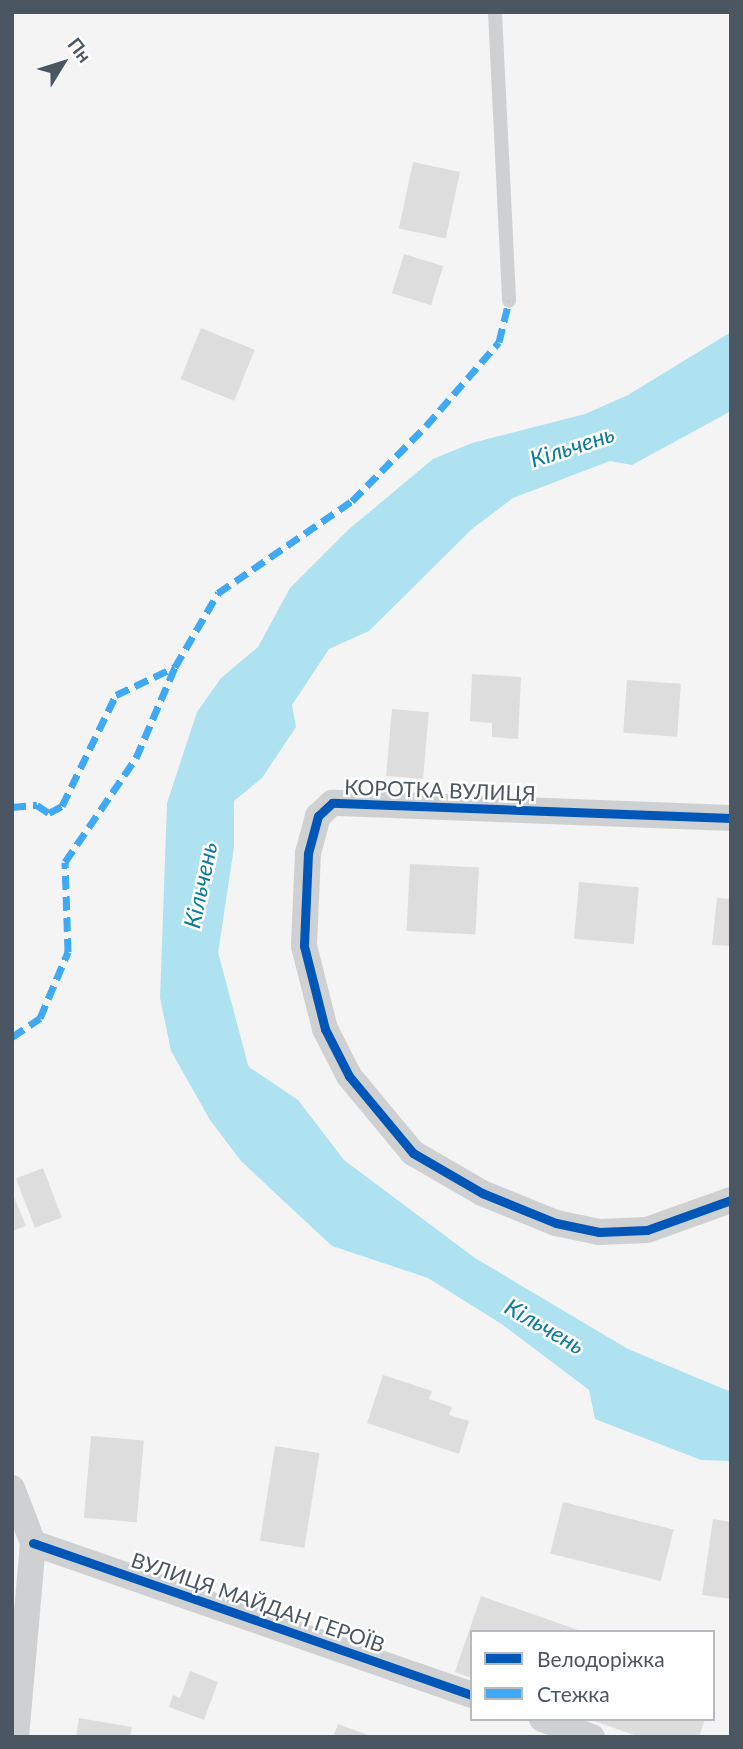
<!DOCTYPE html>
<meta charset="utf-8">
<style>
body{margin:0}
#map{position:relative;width:743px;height:1749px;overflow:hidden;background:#f4f4f4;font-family:Lato,sans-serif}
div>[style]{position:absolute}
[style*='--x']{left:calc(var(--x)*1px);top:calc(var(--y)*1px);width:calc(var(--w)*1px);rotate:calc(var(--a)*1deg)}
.water>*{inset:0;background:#aee2f0}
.river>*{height:49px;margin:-24.5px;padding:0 24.5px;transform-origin:24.5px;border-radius:24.5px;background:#aee2f0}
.building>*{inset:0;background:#ddddde;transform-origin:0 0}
.lane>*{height:14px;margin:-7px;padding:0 7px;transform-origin:7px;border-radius:7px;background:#ced0d2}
.street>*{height:26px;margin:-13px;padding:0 13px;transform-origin:13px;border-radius:13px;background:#ced0d2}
.quiet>*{height:7px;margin-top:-3.5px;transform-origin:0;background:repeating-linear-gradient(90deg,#3fa9f5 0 14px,transparent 0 21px)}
.cycleway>*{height:9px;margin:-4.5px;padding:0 4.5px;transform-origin:4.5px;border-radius:4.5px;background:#0057b8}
span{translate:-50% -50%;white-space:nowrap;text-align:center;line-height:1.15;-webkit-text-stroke:5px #fff;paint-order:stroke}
.street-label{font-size:21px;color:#4a5661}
.water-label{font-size:23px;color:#0c7c9b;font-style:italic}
.frame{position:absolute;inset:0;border:14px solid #4a5661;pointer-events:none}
.legend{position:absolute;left:470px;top:1630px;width:245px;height:91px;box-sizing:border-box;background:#fff;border:2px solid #b7bbc0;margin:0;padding:9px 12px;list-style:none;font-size:21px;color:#4a5661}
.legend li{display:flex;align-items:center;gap:14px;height:35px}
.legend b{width:35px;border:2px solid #b7bbc0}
.north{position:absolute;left:28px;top:28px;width:70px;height:70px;-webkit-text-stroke:5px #fff;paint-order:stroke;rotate:52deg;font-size:19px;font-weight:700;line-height:28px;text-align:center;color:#4a5661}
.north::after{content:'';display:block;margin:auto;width:24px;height:32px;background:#4a5661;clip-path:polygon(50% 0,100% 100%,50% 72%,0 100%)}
</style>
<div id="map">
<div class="water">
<i style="clip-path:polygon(731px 332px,731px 411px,632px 465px,610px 461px,513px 498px,472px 529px,369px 631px,329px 649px,292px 705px,296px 727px,262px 778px,234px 801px,234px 847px,208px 1020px,249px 1067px,298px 1100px,344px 1160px,475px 1258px,628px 1349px,731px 1392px,731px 1461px,701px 1460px,595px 1419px,589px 1390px,503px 1325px,428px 1278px,332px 1246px,241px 1161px,210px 1120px,171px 1051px,160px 998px,167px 803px,197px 712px,221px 678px,258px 647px,290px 588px,348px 530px,433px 459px,472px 443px,585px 414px,628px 395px)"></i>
</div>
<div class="river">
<i style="--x:192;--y:951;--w:144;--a:75.1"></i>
</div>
<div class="building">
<i style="left:413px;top:162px;width:48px;height:68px;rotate:12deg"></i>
<i style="left:404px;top:254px;width:41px;height:41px;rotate:17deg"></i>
<i style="left:201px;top:328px;width:58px;height:55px;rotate:22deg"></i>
<i style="clip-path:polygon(472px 674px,521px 677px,518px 739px,492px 737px,492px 723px,470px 721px)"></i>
<i style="left:627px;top:680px;width:54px;height:53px;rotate:4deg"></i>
<i style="left:392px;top:709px;width:37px;height:67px;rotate:5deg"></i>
<i style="left:410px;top:864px;width:69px;height:67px;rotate:3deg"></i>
<i style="left:579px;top:882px;width:60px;height:57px;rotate:5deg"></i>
<i style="clip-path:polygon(717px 898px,731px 899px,731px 946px,712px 945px)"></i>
<i style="left:43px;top:1168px;width:53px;height:29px;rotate:69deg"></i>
<i style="clip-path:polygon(12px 1192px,26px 1226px,12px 1231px)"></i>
<i style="clip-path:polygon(383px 1375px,432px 1391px,429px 1399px,452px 1407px,449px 1415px,469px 1421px,459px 1454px,367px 1423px)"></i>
<i style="left:91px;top:1436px;width:53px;height:82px;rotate:5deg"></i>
<i style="left:275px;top:1446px;width:45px;height:96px;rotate:9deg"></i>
<i style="left:563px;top:1502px;width:114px;height:53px;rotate:14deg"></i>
<i style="clip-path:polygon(713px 1519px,731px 1522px,731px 1599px,702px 1595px)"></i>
<i style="clip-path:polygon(481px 1596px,581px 1631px,581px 1632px,472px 1632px,472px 1678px,455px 1672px)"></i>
<i style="clip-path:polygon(190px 1671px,218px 1682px,204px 1720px,169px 1707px,173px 1695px,180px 1698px)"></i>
<i style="clip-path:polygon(79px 1718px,132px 1727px,130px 1737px,76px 1737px)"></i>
<i style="clip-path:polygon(705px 1719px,699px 1737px,640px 1737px,591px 1720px)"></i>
<i style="clip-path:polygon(338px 1724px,368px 1735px,367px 1737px,333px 1737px)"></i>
</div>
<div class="lane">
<i style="--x:495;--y:12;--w:289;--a:87.2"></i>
</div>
<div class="street">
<i style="--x:731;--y:818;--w:399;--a:-177.8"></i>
<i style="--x:332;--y:803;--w:19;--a:137"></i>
<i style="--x:318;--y:816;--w:38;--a:105"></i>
<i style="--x:308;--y:853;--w:93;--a:92.5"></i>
<i style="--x:304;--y:946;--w:86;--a:75.8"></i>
<i style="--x:325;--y:1029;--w:53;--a:62.9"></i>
<i style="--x:349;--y:1076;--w:100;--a:50.3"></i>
<i style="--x:413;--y:1153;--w:80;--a:30.1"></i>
<i style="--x:482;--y:1193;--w:80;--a:22.1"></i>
<i style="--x:556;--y:1223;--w:44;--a:11.8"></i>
<i style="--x:599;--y:1232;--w:48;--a:-2.4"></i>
<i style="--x:647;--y:1230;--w:89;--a:-19.7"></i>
<i style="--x:12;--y:1488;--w:59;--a:69.1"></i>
<i style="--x:33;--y:1543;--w:195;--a:95"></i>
<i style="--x:33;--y:1543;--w:465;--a:19.1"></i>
<i style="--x:542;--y:1719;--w:53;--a:19.8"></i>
</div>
<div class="quiet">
<i style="--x:12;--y:807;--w:25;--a:-5"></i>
<i style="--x:37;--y:805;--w:14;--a:34"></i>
<i style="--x:49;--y:813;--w:15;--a:-28"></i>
<i style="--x:62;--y:806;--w:123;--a:-64.1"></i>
<i style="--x:116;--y:695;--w:65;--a:-25.4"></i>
<i style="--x:12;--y:1037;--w:34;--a:-34"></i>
<i style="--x:40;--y:1018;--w:72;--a:-67"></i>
<i style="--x:68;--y:952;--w:90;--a:-91.9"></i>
<i style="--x:65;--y:862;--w:126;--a:-55.7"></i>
<i style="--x:136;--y:758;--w:99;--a:-66.8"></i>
<i style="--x:175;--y:667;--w:86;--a:-59.8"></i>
<i style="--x:218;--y:593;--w:163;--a:-34.5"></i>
<i style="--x:352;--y:501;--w:105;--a:-45.4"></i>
<i style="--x:426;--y:426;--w:111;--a:-49"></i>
<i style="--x:499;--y:342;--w:42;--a:-76.3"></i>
</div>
<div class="cycleway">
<i style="--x:731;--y:818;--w:399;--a:-177.8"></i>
<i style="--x:332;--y:803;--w:19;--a:137"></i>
<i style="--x:318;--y:816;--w:38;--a:105"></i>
<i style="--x:308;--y:853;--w:93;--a:92.5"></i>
<i style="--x:304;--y:946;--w:86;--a:75.8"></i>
<i style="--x:325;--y:1029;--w:53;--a:62.9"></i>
<i style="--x:349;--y:1076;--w:100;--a:50.3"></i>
<i style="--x:413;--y:1153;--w:80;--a:30.1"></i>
<i style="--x:482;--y:1193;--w:80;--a:22.1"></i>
<i style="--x:556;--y:1223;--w:44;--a:11.8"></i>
<i style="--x:599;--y:1232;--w:48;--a:-2.4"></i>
<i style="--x:647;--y:1230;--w:89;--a:-19.7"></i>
<i style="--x:33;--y:1543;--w:465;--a:19.1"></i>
</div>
<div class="street-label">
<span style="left:440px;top:790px;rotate:2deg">КОРОТКА ВУЛИЦЯ</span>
<span style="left:258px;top:1602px;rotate:19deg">ВУЛИЦЯ МАЙДАН ГЕРОЇВ</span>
</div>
<div class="water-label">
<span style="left:572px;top:446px;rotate:-18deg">Кільчень</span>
<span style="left:200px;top:885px;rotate:-78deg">Кільчень</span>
<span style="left:545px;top:1326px;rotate:30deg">Кільчень</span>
</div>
<div class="frame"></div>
<ul class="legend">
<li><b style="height:9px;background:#0057b8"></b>Велодоріжка</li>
<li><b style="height:9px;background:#3fa9f5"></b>Стежка</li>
</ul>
<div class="north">Пн</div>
</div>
